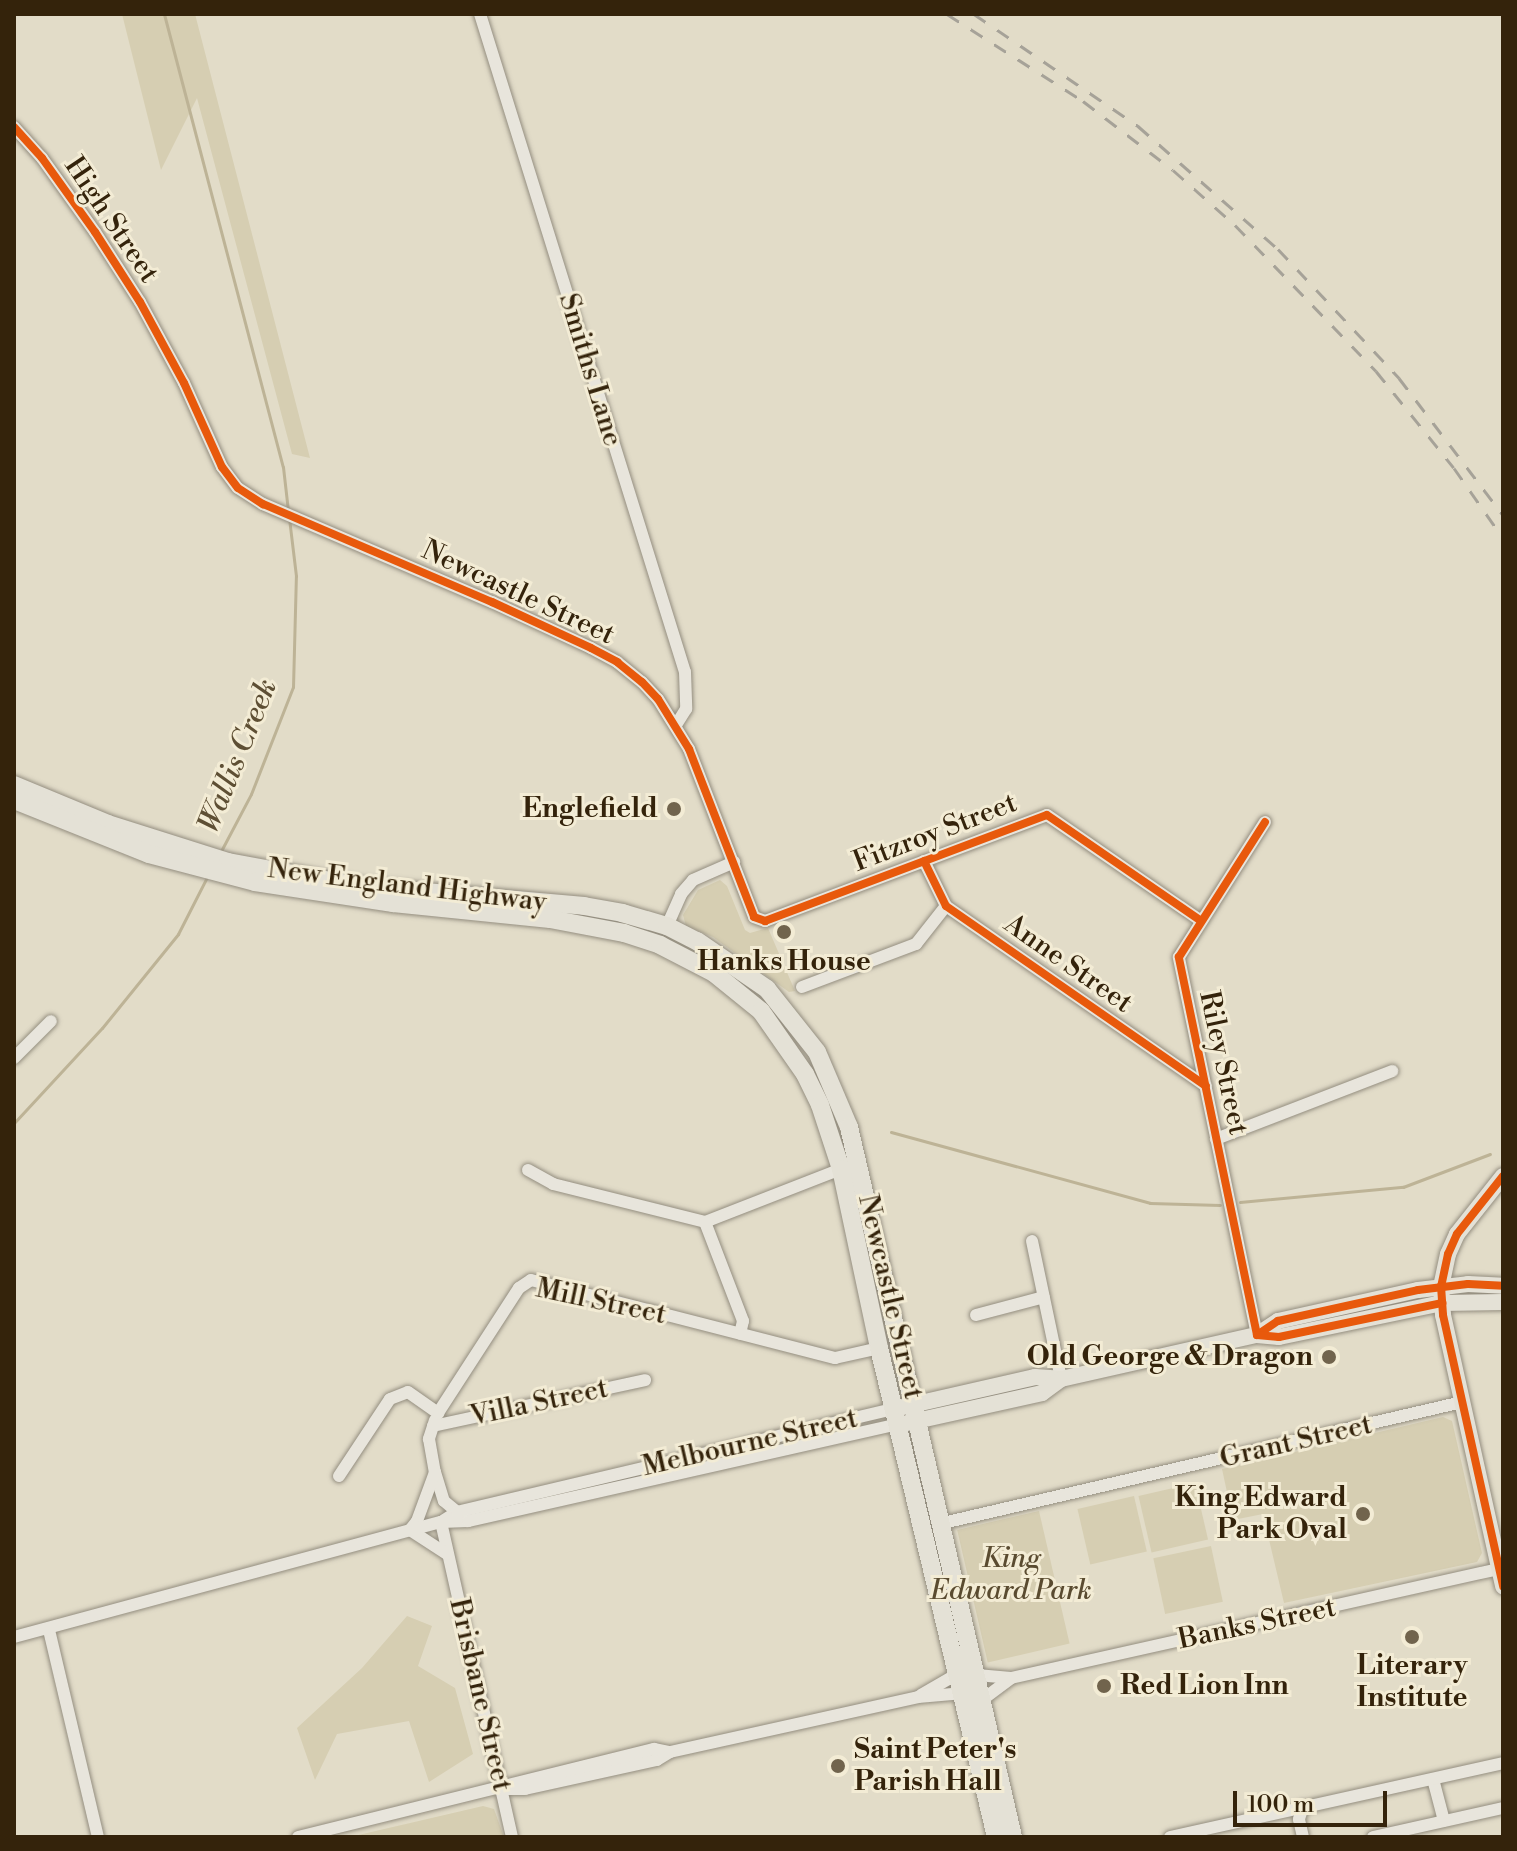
<!DOCTYPE html>
<style>
body{margin:0}
#map{position:relative;width:1517px;height:1851px;overflow:hidden;background:#e2dcc8;font-family:"Libre Bodoni",serif}
div>[style]{position:absolute}
[style*='--x']{left:calc(var(--x)*1px);top:calc(var(--y)*1px);width:calc(var(--w)*1px);rotate:calc(var(--a)*1deg)}
.green>*{inset:0;background:#d6ceb2;transform-origin:0 0}
.stream>*{height:3px;margin:-1.5px;padding:0 1.5px;transform-origin:1.5px;border-radius:1.5px;background:#bdb396}
.roads{filter:drop-shadow(0 0 2px #948e80) drop-shadow(0 0 2px #948e80)}
.minor>*{height:12px;margin:-6px;padding:0 6px;transform-origin:6px;border-radius:6px;background:#e8e5dc}
.major>*{height:16px;margin:-8px;padding:0 8px;transform-origin:8px;border-radius:8px;background:#e4e1d6}
.highway>*{height:18px;margin:-9px;padding:0 9px;transform-origin:9px;border-radius:9px;background:#e4e1d6}
.rail>*{height:3px;margin-top:-1.5px;transform-origin:0;background:repeating-linear-gradient(90deg,#a6a298 0 14px,transparent 0 28px)}
.cycleway>*{height:8px;margin:-4px;padding:0 4px;transform-origin:4px;border-radius:4px;background:#e8590c}
.dots>*{width:22px;height:22px;translate:-50% -50%;box-sizing:border-box;border:4px solid #f3ecd5;border-radius:50%}
span{translate:-50% -50%;white-space:nowrap;text-align:center;line-height:1.15;-webkit-text-stroke:6px #f3ecd5;paint-order:stroke}
.street-label{font-size:28px;color:#34230b}
.poi-label{font-size:28px;color:#34230b;font-weight:700}
.right{translate:-100% -50%;text-align:right}
.left{translate:0 -50%;text-align:left}
.park-label{font-size:28px;color:#5a4b30;font-style:italic}
.water-label{font-size:30px;color:#5e4f34;font-style:italic}
.frame{position:absolute;inset:0;border:16px solid #34230b;pointer-events:none}
.scale{position:absolute;left:1233px;top:1791px;width:154px;height:36px;box-sizing:border-box;border:4px solid #34230b;border-top:0;padding-left:10px;font-size:24px;line-height:28px;white-space:nowrap;color:#34230b;-webkit-text-stroke:6px #f3ecd5;paint-order:stroke}
</style>
<div id="map">
<div class="green">
<i style="clip-path:polygon(122px 14px,195px 14px,310px 458px,292px 454px,197px 98px,161px 170px)"></i>
<i style="clip-path:polygon(720px 880px,727px 886px,745px 930px,750px 933px,768px 928px,795px 991px,789px 992px,713px 937px,686px 926px,683px 915px,698px 890px)"></i>
<i style="clip-path:polygon(1443px 1417px,1452px 1421px,1482px 1553px,1477px 1562px,1284px 1603px,1263px 1514px,1233px 1520px,1222px 1469px)"></i>
<i style="left:1195px;top:1483px;width:58px;height:58px;rotate:77deg"></i>
<i style="left:1134px;top:1496px;width:57px;height:58px;rotate:77deg"></i>
<i style="left:1039px;top:1511px;width:136px;height:84px;rotate:77deg"></i>
<i style="left:1211px;top:1546px;width:57px;height:59px;rotate:78deg"></i>
<i style="clip-path:polygon(407px 1616px,432px 1626px,418px 1666px,455px 1688px,473px 1754px,429px 1782px,409px 1721px,337px 1734px,315px 1780px,297px 1728px,362px 1668px)"></i>
<i style="clip-path:polygon(483px 1806px,494px 1809px,504px 1837px,350px 1837px)"></i>
</div>
<div class="stream">
<i style="--x:164;--y:14;--w:468;--a:75.3"></i>
<i style="--x:283;--y:467;--w:44;--a:83.5"></i>
<i style="--x:221;--y:851;--w:64;--a:-62.2"></i>
<i style="--x:251;--y:794;--w:115;--a:-68.6"></i>
<i style="--x:293;--y:687;--w:111;--a:-88.5"></i>
<i style="--x:296;--y:576;--w:58;--a:-96.9"></i>
<i style="--x:14;--y:1123;--w:129;--a:-47.2"></i>
<i style="--x:102;--y:1028;--w:121;--a:-51"></i>
<i style="--x:178;--y:934;--w:66;--a:-63"></i>
<i style="--x:891;--y:1132;--w:269;--a:15.3"></i>
<i style="--x:1150;--y:1203;--w:70;--a:1.6"></i>
<i style="--x:1240;--y:1202;--w:164;--a:-5.3"></i>
<i style="--x:1403;--y:1187;--w:93;--a:-20.8"></i>
</div>
<div class="roads">
<div class="minor">
<i style="--x:480;--y:14;--w:689;--a:72.7"></i>
<i style="--x:685;--y:672;--w:37;--a:88"></i>
<i style="--x:686;--y:709;--w:19;--a:122"></i>
<i style="--x:14;--y:127;--w:42;--a:47.9"></i>
<i style="--x:42;--y:158;--w:91;--a:54.4"></i>
<i style="--x:95;--y:232;--w:83;--a:57.3"></i>
<i style="--x:140;--y:302;--w:92;--a:61.5"></i>
<i style="--x:184;--y:383;--w:92;--a:65.7"></i>
<i style="--x:222;--y:467;--w:26;--a:53"></i>
<i style="--x:238;--y:488;--w:30;--a:33"></i>
<i style="--x:263;--y:504;--w:249;--a:23.2"></i>
<i style="--x:492;--y:602;--w:109;--a:24.9"></i>
<i style="--x:591;--y:648;--w:30;--a:28"></i>
<i style="--x:617;--y:662;--w:32;--a:39"></i>
<i style="--x:642;--y:682;--w:23;--a:47"></i>
<i style="--x:658;--y:699;--w:59;--a:58.2"></i>
<i style="--x:689;--y:749;--w:180;--a:68.8"></i>
<i style="--x:754;--y:917;--w:12;--a:20"></i>
<i style="--x:765;--y:921;--w:301;--a:-20.6"></i>
<i style="--x:1047;--y:815;--w:186;--a:34.5"></i>
<i style="--x:924;--y:861;--w:50;--a:63.9"></i>
<i style="--x:946;--y:906;--w:316;--a:34.7"></i>
<i style="--x:667;--y:926;--w:35;--a:-66"></i>
<i style="--x:681;--y:894;--w:18;--a:-49"></i>
<i style="--x:693;--y:880;--w:45;--a:-23.7"></i>
<i style="--x:802;--y:987;--w:122;--a:-20.7"></i>
<i style="--x:916;--y:944;--w:48;--a:-51.7"></i>
<i style="--x:14;--y:1058;--w:52;--a:-45"></i>
<i style="--x:1216;--y:1139;--w:189;--a:-21.1"></i>
<i style="--x:528;--y:1170;--w:29;--a:29"></i>
<i style="--x:553;--y:1184;--w:157;--a:14"></i>
<i style="--x:705;--y:1222;--w:146;--a:-21.3"></i>
<i style="--x:705;--y:1222;--w:106;--a:69"></i>
<i style="--x:743;--y:1321;--w:13;--a:103"></i>
<i style="--x:1032;--y:1241;--w:141;--a:78.1"></i>
<i style="--x:976;--y:1315;--w:70;--a:-14.8"></i>
<i style="--x:1257;--y:1335;--w:386;--a:-101.7"></i>
<i style="--x:1179;--y:957;--w:160;--a:-57.5"></i>
<i style="--x:435;--y:1420;--w:20;--a:108"></i>
<i style="--x:429;--y:1439;--w:34;--a:80"></i>
<i style="--x:435;--y:1472;--w:30;--a:73"></i>
<i style="--x:444;--y:1501;--w:17;--a:40"></i>
<i style="--x:433;--y:1426;--w:217;--a:-12.2"></i>
<i style="--x:339;--y:1476;--w:92;--a:-56.5"></i>
<i style="--x:390;--y:1399;--w:19;--a:-21"></i>
<i style="--x:408;--y:1392;--w:37;--a:35"></i>
<i style="--x:438;--y:1413;--w:149;--a:-57.1"></i>
<i style="--x:519;--y:1288;--w:14;--a:-34"></i>
<i style="--x:531;--y:1280;--w:314;--a:14.4"></i>
<i style="--x:835;--y:1358;--w:45;--a:-12.8"></i>
<i style="--x:444;--y:1520;--w:15;--a:-32"></i>
<i style="--x:457;--y:1512;--w:449;--a:-13.3"></i>
<i style="--x:441;--y:1522;--w:323;--a:77.3"></i>
<i style="--x:943;--y:1523;--w:533;--a:-13.12"></i>
<i style="--x:410;--y:1530;--w:11;--a:-52"></i>
<i style="--x:417;--y:1521;--w:52;--a:-69.8"></i>
<i style="--x:410;--y:1530;--w:44;--a:33"></i>
<i style="--x:49;--y:1630;--w:213;--a:76.7"></i>
<i style="--x:14;--y:1637;--w:442;--a:-15.1"></i>
<i style="--x:441;--y:1522;--w:27;--a:-2"></i>
<i style="--x:468;--y:1521;--w:441;--a:-12.7"></i>
<i style="--x:977;--y:1675;--w:34;--a:5"></i>
<i style="--x:1011;--y:1678;--w:504;--a:-12.6"></i>
<i style="--x:921;--y:1695;--w:44;--a:-30.1"></i>
<i style="--x:982;--y:1700;--w:36;--a:-37"></i>
<i style="--x:1433;--y:1779;--w:43;--a:75.3"></i>
<i style="--x:505;--y:1789;--w:20;--a:0"></i>
<i style="--x:525;--y:1789;--w:135;--a:-12.4"></i>
<i style="--x:657;--y:1760;--w:15;--a:-32"></i>
<i style="--x:298;--y:1837;--w:367;--a:-13.9"></i>
<i style="--x:654;--y:1749;--w:16;--a:11"></i>
<i style="--x:670;--y:1752;--w:254;--a:-12.5"></i>
<i style="--x:918;--y:1697;--w:46;--a:-5"></i>
<i style="--x:1170;--y:1837;--w:341;--a:-12.5"></i>
<i style="--x:1303;--y:1837;--w:18;--a:-103"></i>
<i style="--x:1299;--y:1819;--w:13;--a:-72"></i>
<i style="--x:1373;--y:1837;--w:133;--a:-12.6"></i>
</div>
<div class="major">
<i style="--x:1503;--y:1176;--w:74;--a:128.4"></i>
<i style="--x:1457;--y:1234;--w:22;--a:114"></i>
<i style="--x:1448;--y:1254;--w:33;--a:102"></i>
<i style="--x:1441;--y:1286;--w:29;--a:86"></i>
<i style="--x:1443;--y:1315;--w:278;--a:77.5"></i>
<i style="--x:1257;--y:1335;--w:25;--a:-34"></i>
<i style="--x:1278;--y:1321;--w:143;--a:-12.5"></i>
<i style="--x:1418;--y:1290;--w:50;--a:-6.8"></i>
<i style="--x:1468;--y:1284;--w:35;--a:3"></i>
<i style="--x:903;--y:1407;--w:135;--a:-12.8"></i>
<i style="--x:1035;--y:1377;--w:26;--a:4"></i>
<i style="--x:1061;--y:1379;--w:201;--a:-12.7"></i>
<i style="--x:1257;--y:1335;--w:22;--a:5"></i>
<i style="--x:1279;--y:1337;--w:167;--a:-11.8"></i>
<i style="--x:1442;--y:1303;--w:61;--a:-0.9"></i>
<i style="--x:907;--y:1423;--w:138;--a:-12.5"></i>
<i style="--x:1042;--y:1393;--w:24;--a:-36"></i>
</div>
<div class="highway">
<i style="--x:14;--y:785;--w:102;--a:22.5"></i>
<i style="--x:108;--y:824;--w:126;--a:17.6"></i>
<i style="--x:228;--y:862;--w:131;--a:10.5"></i>
<i style="--x:357;--y:886;--w:228;--a:5"></i>
<i style="--x:584;--y:906;--w:39;--a:10"></i>
<i style="--x:622;--y:913;--w:47;--a:16.1"></i>
<i style="--x:667;--y:926;--w:34;--a:27"></i>
<i style="--x:697;--y:941;--w:85;--a:34.4"></i>
<i style="--x:767;--y:989;--w:80;--a:51.6"></i>
<i style="--x:817;--y:1052;--w:82;--a:66.9"></i>
<i style="--x:849;--y:1127;--w:729;--a:76.99"></i>
<i style="--x:14;--y:800;--w:145;--a:21.8"></i>
<i style="--x:149;--y:854;--w:110;--a:14.8"></i>
<i style="--x:255;--y:882;--w:140;--a:8.7"></i>
<i style="--x:393;--y:903;--w:158;--a:5.8"></i>
<i style="--x:550;--y:919;--w:75;--a:10.7"></i>
<i style="--x:624;--y:933;--w:38;--a:18"></i>
<i style="--x:660;--y:945;--w:61;--a:27.4"></i>
<i style="--x:714;--y:973;--w:60;--a:39"></i>
<i style="--x:761;--y:1011;--w:77;--a:55.1"></i>
<i style="--x:805;--y:1074;--w:34;--a:64"></i>
<i style="--x:820;--y:1105;--w:67;--a:71.8"></i>
<i style="--x:841;--y:1169;--w:183;--a:78"></i>
<i style="--x:879;--y:1348;--w:503;--a:76.54"></i>
</div>
</div>
<div class="rail">
<i style="--x:947;--y:14;--w:161;--a:32.6"></i>
<i style="--x:1083;--y:101;--w:113;--a:37.5"></i>
<i style="--x:1173;--y:170;--w:83;--a:41.6"></i>
<i style="--x:1235;--y:225;--w:203;--a:46"></i>
<i style="--x:1376;--y:371;--w:124;--a:51.2"></i>
<i style="--x:1454;--y:468;--w:85;--a:55"></i>
<i style="--x:974;--y:14;--w:199;--a:34.3"></i>
<i style="--x:1138;--y:126;--w:186;--a:41.3"></i>
<i style="--x:1278;--y:249;--w:177;--a:46.8"></i>
<i style="--x:1399;--y:378;--w:172;--a:52.8"></i>
</div>
<div class="cycleway">
<i style="--x:14;--y:127;--w:42;--a:47.9"></i>
<i style="--x:42;--y:158;--w:91;--a:54.4"></i>
<i style="--x:95;--y:232;--w:83;--a:57.3"></i>
<i style="--x:140;--y:302;--w:92;--a:61.5"></i>
<i style="--x:184;--y:383;--w:92;--a:65.7"></i>
<i style="--x:222;--y:467;--w:26;--a:53"></i>
<i style="--x:238;--y:488;--w:30;--a:33"></i>
<i style="--x:263;--y:504;--w:249;--a:23.2"></i>
<i style="--x:492;--y:602;--w:109;--a:24.9"></i>
<i style="--x:591;--y:648;--w:30;--a:28"></i>
<i style="--x:617;--y:662;--w:32;--a:39"></i>
<i style="--x:642;--y:682;--w:23;--a:47"></i>
<i style="--x:658;--y:699;--w:59;--a:58.2"></i>
<i style="--x:689;--y:749;--w:180;--a:68.8"></i>
<i style="--x:754;--y:917;--w:12;--a:20"></i>
<i style="--x:765;--y:921;--w:301;--a:-20.6"></i>
<i style="--x:1047;--y:815;--w:186;--a:34.5"></i>
<i style="--x:924;--y:861;--w:50;--a:63.9"></i>
<i style="--x:946;--y:906;--w:316;--a:34.7"></i>
<i style="--x:1503;--y:1176;--w:74;--a:128.4"></i>
<i style="--x:1457;--y:1234;--w:22;--a:114"></i>
<i style="--x:1448;--y:1254;--w:33;--a:102"></i>
<i style="--x:1441;--y:1286;--w:29;--a:86"></i>
<i style="--x:1443;--y:1315;--w:278;--a:77.5"></i>
<i style="--x:1257;--y:1335;--w:386;--a:-101.7"></i>
<i style="--x:1179;--y:957;--w:160;--a:-57.5"></i>
<i style="--x:1257;--y:1335;--w:25;--a:-34"></i>
<i style="--x:1278;--y:1321;--w:143;--a:-12.5"></i>
<i style="--x:1418;--y:1290;--w:50;--a:-6.8"></i>
<i style="--x:1468;--y:1284;--w:35;--a:3"></i>
<i style="--x:1257;--y:1335;--w:22;--a:5"></i>
<i style="--x:1279;--y:1337;--w:167;--a:-11.8"></i>
</div>
<div class="dots">
<i style="left:674px;top:809px;background:#71644d"></i>
<i style="left:784px;top:932px;background:#71644d"></i>
<i style="left:1329px;top:1357px;background:#71644d"></i>
<i style="left:1363px;top:1514px;background:#71644d"></i>
<i style="left:1412px;top:1637px;background:#71644d"></i>
<i style="left:1104px;top:1686px;background:#71644d"></i>
<i style="left:838px;top:1766px;background:#71644d"></i>
</div>
<div class="street-label">
<span style="left:111px;top:220px;rotate:56deg">High Street</span>
<span style="left:590px;top:370px;rotate:73deg">Smiths Lane</span>
<span style="left:518px;top:593px;rotate:25deg">Newcastle Street</span>
<span style="left:935px;top:833px;rotate:-21deg">Fitzroy Street</span>
<span style="left:407px;top:886px;rotate:7deg">New England Highway</span>
<span style="left:1068px;top:964px;rotate:35deg">Anne Street</span>
<span style="left:1223px;top:1063px;rotate:78deg">Riley Street</span>
<span style="left:890px;top:1297px;rotate:77deg">Newcastle Street</span>
<span style="left:601px;top:1302px;rotate:12deg">Mill Street</span>
<span style="left:539px;top:1403px;rotate:-12deg">Villa Street</span>
<span style="left:1296px;top:1442px;rotate:-13deg">Grant Street</span>
<span style="left:750px;top:1443px;rotate:-13deg">Melbourne Street</span>
<span style="left:1257px;top:1624px;rotate:-12deg">Banks Street</span>
<span style="left:480px;top:1695px;rotate:77deg">Brisbane Street</span>
</div>
<div class="poi-label">
<span class="right" style="left:658px;top:809px">Englefield</span>
<span style="left:784px;top:962px">Hanks House</span>
<span class="right" style="left:1313px;top:1357px">Old George &amp; Dragon</span>
<span class="right" style="left:1347px;top:1514px">King Edward<br>Park Oval</span>
<span style="left:1412px;top:1682px">Literary<br>Institute</span>
<span class="left" style="left:1120px;top:1686px">Red Lion Inn</span>
<span class="left" style="left:854px;top:1766px">Saint Peter's<br>Parish Hall</span>
</div>
<div class="park-label">
<span style="left:1011px;top:1575px">King<br>Edward Park</span>
</div>
<div class="water-label">
<span style="left:238px;top:756px;rotate:-68deg">Wallis Creek</span>
</div>
<div class="frame"></div>
<div class="scale">100 m</div>
</div>
